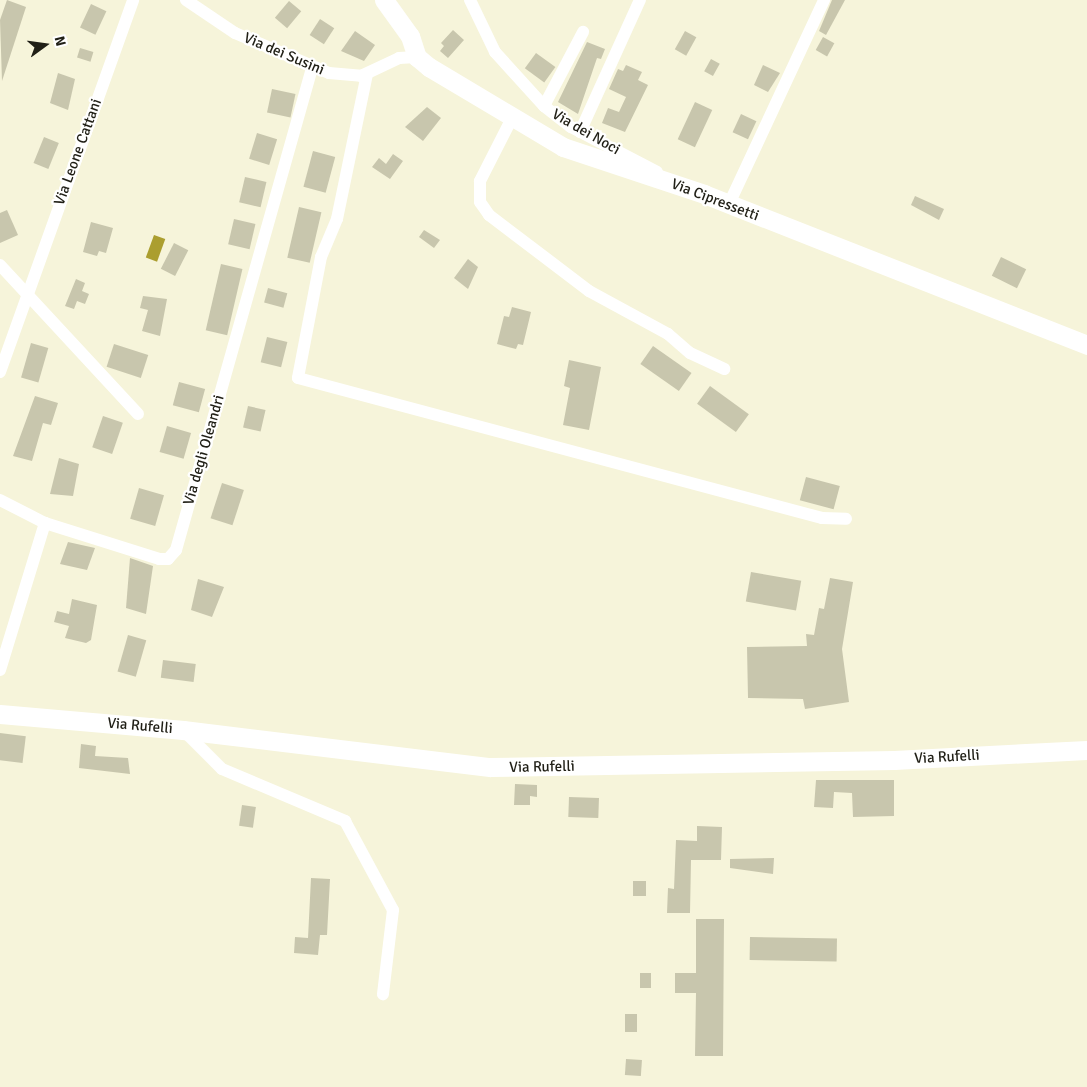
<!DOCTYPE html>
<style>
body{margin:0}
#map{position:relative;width:1087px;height:1087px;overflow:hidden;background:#f6f4da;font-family:Signika,sans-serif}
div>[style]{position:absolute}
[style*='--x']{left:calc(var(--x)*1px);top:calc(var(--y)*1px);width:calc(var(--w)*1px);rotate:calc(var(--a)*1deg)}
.water>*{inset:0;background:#ab9e2f;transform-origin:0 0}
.building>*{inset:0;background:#c8c6ad;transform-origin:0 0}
.street>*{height:12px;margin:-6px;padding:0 6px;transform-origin:6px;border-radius:6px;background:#fff}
.secondary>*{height:19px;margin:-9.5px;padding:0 9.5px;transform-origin:9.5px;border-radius:9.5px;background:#fff}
span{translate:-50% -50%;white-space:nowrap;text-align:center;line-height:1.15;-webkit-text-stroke:4.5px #fff;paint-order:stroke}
.street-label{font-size:15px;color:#201f16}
.north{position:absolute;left:20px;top:20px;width:50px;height:50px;-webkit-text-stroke:4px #fff;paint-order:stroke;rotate:76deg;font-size:14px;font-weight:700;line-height:20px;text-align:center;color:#201f16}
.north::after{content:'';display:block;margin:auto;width:18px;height:22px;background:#201f16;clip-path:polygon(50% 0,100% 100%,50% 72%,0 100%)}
</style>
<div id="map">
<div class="water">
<i style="left:154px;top:235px;width:12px;height:24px;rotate:20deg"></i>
</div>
<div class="building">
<i style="clip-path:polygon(7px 0,26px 7px,2px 81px,0 20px)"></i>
<i style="clip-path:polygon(832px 0,845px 0,826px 35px,819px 31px)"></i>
<i style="left:289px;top:1px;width:16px;height:22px;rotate:40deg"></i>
<i style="left:91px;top:4px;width:17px;height:26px;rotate:25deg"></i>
<i style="left:320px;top:19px;width:17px;height:19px;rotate:33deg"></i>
<i style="clip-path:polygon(453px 30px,464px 40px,448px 58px,440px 51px,444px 46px,441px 43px)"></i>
<i style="clip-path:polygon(355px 31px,375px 45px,364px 61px,341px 51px)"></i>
<i style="left:685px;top:31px;width:13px;height:21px;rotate:29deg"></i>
<i style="left:823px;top:37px;width:13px;height:15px;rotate:29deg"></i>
<i style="clip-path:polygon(587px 42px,605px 49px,601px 59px,597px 58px,578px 114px,558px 102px)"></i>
<i style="left:80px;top:48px;width:14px;height:10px;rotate:17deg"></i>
<i style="left:536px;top:53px;width:24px;height:19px;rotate:36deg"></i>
<i style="left:711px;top:59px;width:10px;height:14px;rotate:29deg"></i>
<i style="clip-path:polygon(626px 65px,642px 72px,638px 80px,648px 85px,625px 132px,602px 123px,608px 108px,619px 112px,626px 97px,609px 89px,618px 69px,623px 71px)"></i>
<i style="clip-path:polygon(763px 65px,780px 73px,768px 92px,754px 85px)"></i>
<i style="clip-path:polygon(58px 73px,75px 79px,68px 110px,50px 103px)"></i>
<i style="left:272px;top:89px;width:24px;height:24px;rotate:12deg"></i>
<i style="left:695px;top:102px;width:19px;height:41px;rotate:25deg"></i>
<i style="clip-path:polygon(427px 107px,441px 118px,423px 141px,405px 127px)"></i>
<i style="left:741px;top:114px;width:17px;height:20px;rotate:25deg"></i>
<i style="left:257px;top:133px;width:21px;height:27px;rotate:17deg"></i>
<i style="left:44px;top:137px;width:16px;height:28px;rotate:22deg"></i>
<i style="left:313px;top:151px;width:23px;height:37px;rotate:15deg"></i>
<i style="clip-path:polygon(393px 154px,403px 161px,390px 179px,372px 167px,379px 158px,386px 164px)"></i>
<i style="left:245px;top:177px;width:22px;height:26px;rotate:13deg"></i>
<i style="clip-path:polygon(915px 196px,944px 209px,939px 220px,911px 205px)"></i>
<i style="left:299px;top:207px;width:23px;height:52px;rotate:13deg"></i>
<i style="clip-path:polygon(7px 210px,18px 235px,0 243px,0 213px)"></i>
<i style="left:234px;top:219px;width:22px;height:26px;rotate:13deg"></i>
<i style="clip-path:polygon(91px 222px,113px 228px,106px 253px,99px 251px,97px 256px,83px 252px)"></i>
<i style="clip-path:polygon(424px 230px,440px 240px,434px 248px,419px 237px)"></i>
<i style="left:174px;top:243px;width:16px;height:29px;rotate:27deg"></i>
<i style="left:1001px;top:257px;width:28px;height:21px;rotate:26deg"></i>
<i style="clip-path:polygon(468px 259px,478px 267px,468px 289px,454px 278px)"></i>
<i style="left:221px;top:264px;width:22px;height:68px;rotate:13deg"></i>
<i style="clip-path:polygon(76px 279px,85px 283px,82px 291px,89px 294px,85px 304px,77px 301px,74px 309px,65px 306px)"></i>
<i style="left:268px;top:288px;width:20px;height:15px;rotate:15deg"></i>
<i style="clip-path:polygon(143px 296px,167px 299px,160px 336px,142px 331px,148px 310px,140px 308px)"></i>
<i style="clip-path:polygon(512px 307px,531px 312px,523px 345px,518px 344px,516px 349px,497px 344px,504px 316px,509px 317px)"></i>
<i style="left:267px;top:337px;width:21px;height:26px;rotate:14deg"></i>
<i style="left:31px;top:343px;width:18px;height:36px;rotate:16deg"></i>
<i style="left:114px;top:344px;width:36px;height:24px;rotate:18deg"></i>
<i style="left:653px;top:346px;width:47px;height:22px;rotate:35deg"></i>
<i style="clip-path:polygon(569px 360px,601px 367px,589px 430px,563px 425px,570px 388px,564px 386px)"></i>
<i style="left:179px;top:382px;width:27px;height:24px;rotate:15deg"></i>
<i style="left:710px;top:386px;width:48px;height:22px;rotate:36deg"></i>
<i style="clip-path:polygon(35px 396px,58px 403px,51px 425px,43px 423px,32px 461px,13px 456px)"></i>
<i style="left:248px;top:406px;width:18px;height:22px;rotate:13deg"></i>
<i style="left:103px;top:416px;width:21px;height:33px;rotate:19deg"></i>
<i style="left:167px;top:426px;width:25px;height:27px;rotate:16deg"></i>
<i style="clip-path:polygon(59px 458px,79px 464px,73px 496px,50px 494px)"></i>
<i style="left:806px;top:477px;width:35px;height:24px;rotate:15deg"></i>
<i style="left:222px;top:483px;width:23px;height:37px;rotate:18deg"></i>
<i style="left:139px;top:488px;width:26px;height:32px;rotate:16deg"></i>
<i style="clip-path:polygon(68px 542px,95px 548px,87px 570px,60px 564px)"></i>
<i style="clip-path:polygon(130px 558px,153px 566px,146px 614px,126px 608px)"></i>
<i style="left:751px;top:572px;width:51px;height:30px;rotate:10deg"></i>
<i style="clip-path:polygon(830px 578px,853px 582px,842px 649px,849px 702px,805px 709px,803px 699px,748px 698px,747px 647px,807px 646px,806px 634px,814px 635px,819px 608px,824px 609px)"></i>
<i style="clip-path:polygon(198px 579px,224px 587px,212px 617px,191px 610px)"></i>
<i style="clip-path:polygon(72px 599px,97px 605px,91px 640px,86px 643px,65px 638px,69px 626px,54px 622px,57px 611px,69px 614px)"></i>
<i style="left:128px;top:635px;width:19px;height:38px;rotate:16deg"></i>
<i style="left:163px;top:660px;width:33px;height:18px;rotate:7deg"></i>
<i style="left:0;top:733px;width:26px;height:27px;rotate:7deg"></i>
<i style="clip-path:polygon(81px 744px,96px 746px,95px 756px,128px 758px,130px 774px,79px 768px)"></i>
<i style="clip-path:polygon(816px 780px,894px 780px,894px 816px,853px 817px,852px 793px,834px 792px,833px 808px,814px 807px)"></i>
<i style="clip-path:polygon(515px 784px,537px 785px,537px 797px,530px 796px,530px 805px,514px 805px)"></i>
<i style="left:569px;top:797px;width:30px;height:20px;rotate:2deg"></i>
<i style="left:242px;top:805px;width:14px;height:21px;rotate:8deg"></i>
<i style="clip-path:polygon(697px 826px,722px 827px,721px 860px,691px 860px,690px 913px,667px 913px,668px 888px,674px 889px,676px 840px,697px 841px)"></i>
<i style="clip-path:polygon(774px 858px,773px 874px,730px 868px,730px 859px)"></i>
<i style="clip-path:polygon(311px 878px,330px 879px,327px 935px,320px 935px,318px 955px,294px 953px,295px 937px,308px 938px)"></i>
<i style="left:633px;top:881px;width:13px;height:15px"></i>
<i style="clip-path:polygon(696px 919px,724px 919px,723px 1056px,695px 1056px,696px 993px,675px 993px,675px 973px,696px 973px)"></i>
<i style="left:750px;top:937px;width:87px;height:23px;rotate:1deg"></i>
<i style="left:640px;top:973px;width:11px;height:15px"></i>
<i style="left:625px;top:1014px;width:12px;height:18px"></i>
<i style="left:626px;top:1059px;width:16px;height:16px;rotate:4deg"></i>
</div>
<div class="street">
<i style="--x:186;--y:0;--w:59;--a:34"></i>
<i style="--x:235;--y:33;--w:102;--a:23.1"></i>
<i style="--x:329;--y:73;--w:32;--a:5"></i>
<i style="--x:361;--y:76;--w:42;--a:-25.3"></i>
<i style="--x:399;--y:58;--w:18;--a:-3"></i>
<i style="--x:470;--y:0;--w:58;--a:64.3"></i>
<i style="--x:495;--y:52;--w:73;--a:47.8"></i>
<i style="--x:544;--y:106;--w:34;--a:38"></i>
<i style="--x:571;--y:127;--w:97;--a:27.6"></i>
<i style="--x:367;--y:74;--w:148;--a:101.7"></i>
<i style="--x:337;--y:219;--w:41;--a:112.8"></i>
<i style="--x:321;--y:257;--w:123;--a:100.8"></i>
<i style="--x:298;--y:378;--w:542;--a:14.96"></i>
<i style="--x:822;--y:518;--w:24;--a:2"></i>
<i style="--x:544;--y:106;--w:84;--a:-62.2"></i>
<i style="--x:512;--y:118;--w:71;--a:116.9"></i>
<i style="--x:480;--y:181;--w:21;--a:90"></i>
<i style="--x:480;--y:202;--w:16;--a:55"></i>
<i style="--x:489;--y:215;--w:126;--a:37.2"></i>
<i style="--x:589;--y:291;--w:90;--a:28.6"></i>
<i style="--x:668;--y:334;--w:29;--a:41"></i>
<i style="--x:690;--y:353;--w:38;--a:25"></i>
<i style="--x:580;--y:132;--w:145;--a:-65.6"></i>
<i style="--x:729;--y:204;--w:225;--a:-65"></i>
<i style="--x:0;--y:265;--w:203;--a:47.2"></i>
<i style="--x:0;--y:372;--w:395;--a:-70.3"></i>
<i style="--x:0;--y:500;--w:51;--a:27.1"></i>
<i style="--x:0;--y:670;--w:154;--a:-73"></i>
<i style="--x:45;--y:523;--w:120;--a:17.5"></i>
<i style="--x:159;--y:559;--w:9;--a:0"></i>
<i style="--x:168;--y:559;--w:12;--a:-48"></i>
<i style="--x:176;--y:550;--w:501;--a:-74.24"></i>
<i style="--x:183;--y:730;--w:55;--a:45"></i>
<i style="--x:222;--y:769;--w:134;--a:22.9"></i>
<i style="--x:345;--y:821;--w:101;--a:61.7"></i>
<i style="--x:393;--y:910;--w:85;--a:96.8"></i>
</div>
<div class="secondary">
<i style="--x:384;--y:0;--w:44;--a:54.2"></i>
<i style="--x:410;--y:36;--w:22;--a:72"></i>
<i style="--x:417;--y:57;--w:16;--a:40"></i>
<i style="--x:429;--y:67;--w:156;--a:30.8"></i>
<i style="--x:563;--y:147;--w:149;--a:18.4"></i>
<i style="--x:704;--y:194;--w:412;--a:21.5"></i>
<i style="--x:0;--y:714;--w:184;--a:5"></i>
<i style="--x:183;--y:730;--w:309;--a:6.9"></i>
<i style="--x:490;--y:767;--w:404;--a:-1"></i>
<i style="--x:894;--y:760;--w:193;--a:-3"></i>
</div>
<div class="street-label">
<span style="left:284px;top:54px;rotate:23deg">Via dei Susini</span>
<span style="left:586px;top:132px;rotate:30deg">Via dei Noci</span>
<span style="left:78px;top:152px;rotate:-70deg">Via Leone Cattani</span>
<span style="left:715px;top:200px;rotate:21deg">Via Cipressetti</span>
<span style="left:204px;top:450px;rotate:-74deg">Via degli Oleandri</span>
<span style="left:140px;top:726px;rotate:5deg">Via Rufelli</span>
<span style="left:947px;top:757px;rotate:-3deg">Via Rufelli</span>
<span style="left:542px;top:767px;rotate:-1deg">Via Rufelli</span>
</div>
<div class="north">N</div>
</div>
